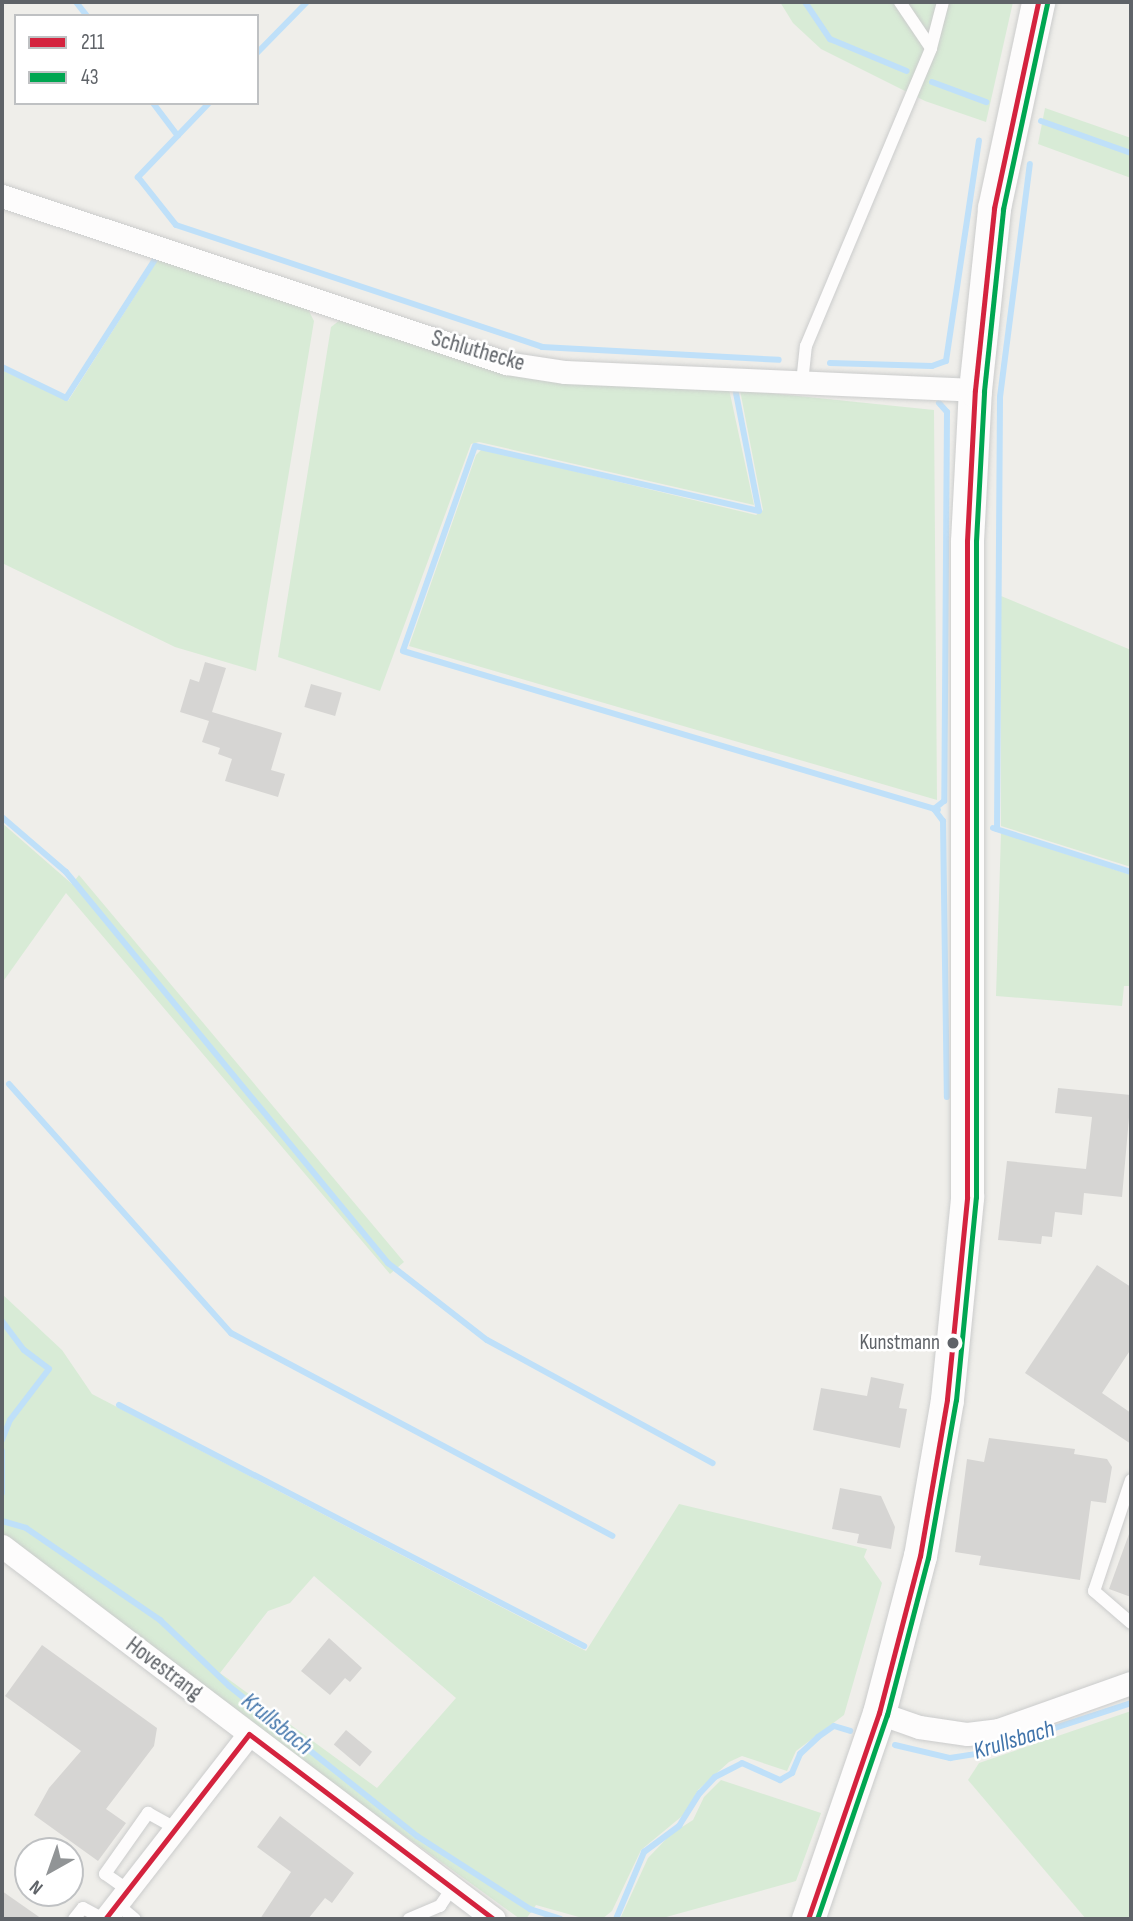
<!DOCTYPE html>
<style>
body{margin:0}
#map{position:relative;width:1133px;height:1921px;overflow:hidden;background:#efeeea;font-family:"Sofia Sans Condensed",sans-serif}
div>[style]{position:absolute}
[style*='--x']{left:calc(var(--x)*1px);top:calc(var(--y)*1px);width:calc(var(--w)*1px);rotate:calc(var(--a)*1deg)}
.green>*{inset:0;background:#d8ebd6}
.stream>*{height:6px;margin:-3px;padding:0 3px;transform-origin:3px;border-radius:3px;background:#bfe0f9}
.building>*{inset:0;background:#d6d5d3;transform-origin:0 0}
.roads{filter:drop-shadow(0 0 2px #cbcccc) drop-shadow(0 0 2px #cbcccc)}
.service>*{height:12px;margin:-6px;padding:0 6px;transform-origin:6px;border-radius:6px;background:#fdfcfc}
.minor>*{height:23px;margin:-11.5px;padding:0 11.5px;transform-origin:11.5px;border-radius:11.5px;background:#fdfcfc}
.secondary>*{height:33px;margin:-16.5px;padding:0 16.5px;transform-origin:16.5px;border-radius:16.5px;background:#fdfcfc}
.bus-1>*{height:5px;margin:-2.5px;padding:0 2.5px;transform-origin:2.5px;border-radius:2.5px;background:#d4233e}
.bus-2>*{height:5px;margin:-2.5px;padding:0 2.5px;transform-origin:2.5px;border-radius:2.5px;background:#00a651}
.dots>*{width:19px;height:19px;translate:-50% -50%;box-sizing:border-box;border:4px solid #fff;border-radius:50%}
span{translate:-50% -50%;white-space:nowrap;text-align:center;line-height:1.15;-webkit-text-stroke:5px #fff;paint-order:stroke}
.bus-label{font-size:21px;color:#5f6368}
.right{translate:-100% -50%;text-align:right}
.street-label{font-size:23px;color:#5f6368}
.water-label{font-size:24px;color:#4174aa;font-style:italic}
.frame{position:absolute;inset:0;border:4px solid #5f6368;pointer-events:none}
.legend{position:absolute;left:14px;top:14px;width:245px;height:91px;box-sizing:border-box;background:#fff;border:2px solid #bfc1c3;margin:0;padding:9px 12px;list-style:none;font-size:21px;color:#5f6368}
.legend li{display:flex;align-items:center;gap:14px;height:35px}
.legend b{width:35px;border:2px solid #bfc1c3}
.north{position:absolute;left:14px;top:1837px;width:70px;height:70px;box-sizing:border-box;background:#fff;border:2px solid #bfc1c3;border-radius:50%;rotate:220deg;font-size:19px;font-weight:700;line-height:28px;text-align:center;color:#5f6368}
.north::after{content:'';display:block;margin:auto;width:24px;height:32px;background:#919496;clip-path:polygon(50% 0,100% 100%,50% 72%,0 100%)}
</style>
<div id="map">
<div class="green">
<i style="clip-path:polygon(780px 2px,1013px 2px,986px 122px,925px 101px,821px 49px,793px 23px)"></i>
<i style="clip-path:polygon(1045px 108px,1131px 138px,1131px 178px,1038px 144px)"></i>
<i style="clip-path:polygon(159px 258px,308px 309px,314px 321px,256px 671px,175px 647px,2px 563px,2px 370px,68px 401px)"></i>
<i style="clip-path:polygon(344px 317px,501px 368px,729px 389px,754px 505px,479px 442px,471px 444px,380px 691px,278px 657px,331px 327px)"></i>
<i style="clip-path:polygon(740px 390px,934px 410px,937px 800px,409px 646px,476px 455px,482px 449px,756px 515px,763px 510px)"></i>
<i style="clip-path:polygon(1001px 596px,1131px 650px,1131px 867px,1001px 826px)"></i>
<i style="clip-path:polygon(2px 823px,72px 884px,79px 875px,404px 1262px,390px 1274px,66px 893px,2px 983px)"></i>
<i style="clip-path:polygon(1001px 833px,1131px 875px,1131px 986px,1124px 986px,1122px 1006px,996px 996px)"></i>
<i style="clip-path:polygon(evenodd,2px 1294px,62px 1350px,92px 1394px,586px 1651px,679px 1504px,867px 1549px,864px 1557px,882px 1583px,844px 1715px,796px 1751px,787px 1771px,742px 1756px,729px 1762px,698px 1790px,687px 1812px,641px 1850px,612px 1911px,602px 1919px,586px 1919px,536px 1905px,526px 1919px,520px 1919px,256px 1728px,2px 1533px,2px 1294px,314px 1576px,456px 1698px,377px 1788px,220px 1673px,268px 1611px,290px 1603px,314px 1576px)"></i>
<i style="clip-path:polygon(1131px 1711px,1131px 1919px,1086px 1919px,968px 1780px,979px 1763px)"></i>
<i style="clip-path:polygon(721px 1780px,821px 1813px,796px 1881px,659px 1919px,620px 1919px,648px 1858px,671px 1834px,693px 1820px,704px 1797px)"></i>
</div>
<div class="stream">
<i style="--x:76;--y:2;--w:18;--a:52"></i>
<i style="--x:805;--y:2;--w:45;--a:56"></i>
<i style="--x:830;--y:39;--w:83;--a:22.6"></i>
<i style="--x:257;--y:53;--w:71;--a:-45.6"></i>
<i style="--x:932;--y:82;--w:58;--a:20.3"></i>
<i style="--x:153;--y:103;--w:41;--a:52.9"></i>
<i style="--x:209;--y:103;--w:103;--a:133.8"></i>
<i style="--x:138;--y:177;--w:61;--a:51.6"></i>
<i style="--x:176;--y:225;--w:386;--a:18.4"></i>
<i style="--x:542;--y:347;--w:237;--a:3.1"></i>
<i style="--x:1041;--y:121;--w:96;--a:19.6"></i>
<i style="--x:830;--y:363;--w:102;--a:1.7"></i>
<i style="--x:932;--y:366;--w:15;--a:-20"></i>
<i style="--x:946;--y:361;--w:223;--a:-81.5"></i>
<i style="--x:2;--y:367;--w:71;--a:25.8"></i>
<i style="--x:66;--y:398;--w:166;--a:-57.3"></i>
<i style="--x:735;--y:388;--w:125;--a:79"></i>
<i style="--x:759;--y:511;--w:291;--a:-167.1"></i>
<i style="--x:475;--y:446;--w:217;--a:109.4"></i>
<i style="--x:403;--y:651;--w:558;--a:16.55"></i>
<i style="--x:939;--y:403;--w:12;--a:48"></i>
<i style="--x:947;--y:412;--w:389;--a:90.4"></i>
<i style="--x:944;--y:801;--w:13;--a:141"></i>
<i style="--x:934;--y:809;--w:15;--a:53"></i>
<i style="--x:943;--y:821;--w:276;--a:89.2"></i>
<i style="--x:2;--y:817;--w:84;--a:40.7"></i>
<i style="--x:66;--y:872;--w:507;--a:50.53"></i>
<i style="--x:388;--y:1263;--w:125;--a:37.9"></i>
<i style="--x:487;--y:1340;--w:257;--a:28.6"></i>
<i style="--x:993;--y:828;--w:145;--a:17.7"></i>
<i style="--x:997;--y:829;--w:432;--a:-89.6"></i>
<i style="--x:1000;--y:397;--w:235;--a:-82.7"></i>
<i style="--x:9;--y:1084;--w:334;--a:48.3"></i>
<i style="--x:231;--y:1333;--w:432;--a:28"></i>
<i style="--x:2;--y:1321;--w:36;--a:53"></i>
<i style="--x:24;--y:1350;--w:31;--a:37"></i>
<i style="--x:49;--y:1369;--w:64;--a:127.4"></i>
<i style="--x:10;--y:1420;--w:22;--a:112"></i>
<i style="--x:119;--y:1405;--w:524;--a:27.4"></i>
<i style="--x:2;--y:1451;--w:42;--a:90"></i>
<i style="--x:2;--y:1521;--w:25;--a:16"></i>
<i style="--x:26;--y:1528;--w:163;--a:34.5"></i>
<i style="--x:160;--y:1620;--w:95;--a:43.7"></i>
<i style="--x:229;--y:1686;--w:241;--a:38.6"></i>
<i style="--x:417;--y:1836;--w:135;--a:32.9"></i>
<i style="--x:530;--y:1909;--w:32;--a:18"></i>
<i style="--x:895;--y:1745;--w:57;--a:13.3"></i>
<i style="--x:950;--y:1758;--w:25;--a:-9"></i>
<i style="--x:975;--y:1754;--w:164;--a:-18.1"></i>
<i style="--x:616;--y:1919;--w:73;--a:-67.3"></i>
<i style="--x:644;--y:1852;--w:44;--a:-36.6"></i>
<i style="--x:679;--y:1826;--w:39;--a:-58"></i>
<i style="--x:700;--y:1793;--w:22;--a:-47"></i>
<i style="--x:715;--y:1777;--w:30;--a:-27"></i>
<i style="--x:742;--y:1763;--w:42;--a:24.1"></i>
<i style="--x:780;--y:1780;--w:14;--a:-30"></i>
<i style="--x:792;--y:1773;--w:21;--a:-67"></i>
<i style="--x:800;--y:1754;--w:25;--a:-43"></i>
<i style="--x:818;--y:1737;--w:19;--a:-35"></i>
<i style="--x:834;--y:1726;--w:17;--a:17"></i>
</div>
<div class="building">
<i style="clip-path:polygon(205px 662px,226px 668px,212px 712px,282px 733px,271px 770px,285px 774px,278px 797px,225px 781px,232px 759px,218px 754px,220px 748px,202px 742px,209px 721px,180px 712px,190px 679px,199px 682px)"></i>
<i style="left:311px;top:684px;width:32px;height:24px;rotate:16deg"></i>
<i style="clip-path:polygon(1058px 1088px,1131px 1095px,1122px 1197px,1084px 1193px,1082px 1215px,1055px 1212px,1052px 1237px,1042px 1236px,1041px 1244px,998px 1240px,1007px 1161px,1086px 1169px,1092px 1117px,1055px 1113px)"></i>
<i style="clip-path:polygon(1097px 1265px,1131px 1287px,1131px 1349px,1102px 1393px,1131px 1413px,1131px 1444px,1025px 1373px)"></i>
<i style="clip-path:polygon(871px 1377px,904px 1384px,899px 1408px,907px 1409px,900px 1448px,813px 1430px,821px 1388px,867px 1396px)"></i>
<i style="clip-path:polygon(989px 1438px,1075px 1449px,1074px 1454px,1107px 1459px,1112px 1467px,1106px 1503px,1091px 1501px,1080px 1580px,979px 1565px,981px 1556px,955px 1552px,967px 1459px,984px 1462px)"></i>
<i style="clip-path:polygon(840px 1488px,881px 1496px,895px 1527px,891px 1549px,857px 1543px,859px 1534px,832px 1529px)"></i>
<i style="clip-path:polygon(1129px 1534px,1131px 1534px,1131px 1597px,1109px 1589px)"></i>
<i style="clip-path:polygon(329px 1638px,362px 1668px,350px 1682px,345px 1678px,330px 1695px,301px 1671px)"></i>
<i style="clip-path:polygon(42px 1645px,157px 1728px,154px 1746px,106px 1809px,126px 1823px,98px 1861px,34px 1815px,49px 1788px,81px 1751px,5px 1696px)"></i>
<i style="left:346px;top:1730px;width:34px;height:19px;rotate:40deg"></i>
<i style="clip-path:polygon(280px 1816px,354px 1873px,332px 1903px,325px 1898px,308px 1919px,260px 1919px,291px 1872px,257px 1847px)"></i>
<i style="clip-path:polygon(2px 1891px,42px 1919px,2px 1919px)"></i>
</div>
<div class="roads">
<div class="service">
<i style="--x:900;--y:2;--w:55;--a:56"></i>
<i style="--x:802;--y:383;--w:37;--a:-84"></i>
<i style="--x:806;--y:346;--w:323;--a:-67.2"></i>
<i style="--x:931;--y:48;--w:48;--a:-75.4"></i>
<i style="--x:1131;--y:1480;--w:117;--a:108.4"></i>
<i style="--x:1094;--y:1591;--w:49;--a:40.9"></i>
<i style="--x:128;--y:1890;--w:28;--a:-145"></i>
<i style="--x:105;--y:1874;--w:75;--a:-54.8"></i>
<i style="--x:148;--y:1813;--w:31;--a:29"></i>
<i style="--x:117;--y:1904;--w:23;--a:40"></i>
<i style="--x:74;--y:1919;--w:14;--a:-51"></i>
<i style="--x:83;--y:1908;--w:24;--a:28"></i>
<i style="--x:409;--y:1919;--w:34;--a:-23"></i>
<i style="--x:440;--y:1906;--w:22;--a:-56"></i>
</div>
<div class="minor">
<i style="--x:2;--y:196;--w:531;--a:18.33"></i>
<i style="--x:506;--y:363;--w:60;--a:8.7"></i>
<i style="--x:565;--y:372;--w:410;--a:2.5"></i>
<i style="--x:2;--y:1546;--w:617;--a:37.17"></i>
<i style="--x:879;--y:1713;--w:42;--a:19.3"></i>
<i style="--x:919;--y:1727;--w:49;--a:8.3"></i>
<i style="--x:967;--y:1734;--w:31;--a:-7"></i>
<i style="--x:998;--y:1730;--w:141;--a:-19.5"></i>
<i style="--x:105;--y:1919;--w:234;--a:-52.1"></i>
</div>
<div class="secondary">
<i style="--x:808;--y:1919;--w:218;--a:-71"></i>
<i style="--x:879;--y:1713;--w:162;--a:-75.4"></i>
<i style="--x:920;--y:1556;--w:159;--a:-80.2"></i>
<i style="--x:947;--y:1399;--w:203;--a:-84.3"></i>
<i style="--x:967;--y:1197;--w:656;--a:-90"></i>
<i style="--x:967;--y:541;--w:151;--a:-87"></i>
<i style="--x:975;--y:390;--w:183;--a:-84"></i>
<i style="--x:994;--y:208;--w:211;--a:-77.9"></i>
</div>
</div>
<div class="bus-1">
<i style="--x:105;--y:1919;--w:234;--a:-52.1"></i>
<i style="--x:249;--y:1734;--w:307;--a:37.1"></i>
<i style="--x:808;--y:1919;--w:218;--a:-71"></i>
<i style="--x:879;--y:1713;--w:162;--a:-75.4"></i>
<i style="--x:920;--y:1556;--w:159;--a:-80.2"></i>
<i style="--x:947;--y:1399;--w:203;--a:-84.3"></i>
<i style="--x:967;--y:1197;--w:656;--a:-90"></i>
<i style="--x:967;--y:541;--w:151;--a:-87"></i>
<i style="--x:975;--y:390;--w:183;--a:-84"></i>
<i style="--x:994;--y:208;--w:211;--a:-77.9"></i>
</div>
<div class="bus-2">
<i style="--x:817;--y:1919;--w:216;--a:-71.1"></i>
<i style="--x:887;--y:1715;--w:162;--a:-75.4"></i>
<i style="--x:928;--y:1558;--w:160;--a:-80"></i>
<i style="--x:956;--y:1400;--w:204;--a:-84.4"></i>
<i style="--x:976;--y:1197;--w:656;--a:-90"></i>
<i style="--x:976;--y:541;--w:150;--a:-86.9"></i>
<i style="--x:984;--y:391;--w:183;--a:-84"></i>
<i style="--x:1003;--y:209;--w:210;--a:-77.9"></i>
</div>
<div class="dots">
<i style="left:953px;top:1343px;background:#5f6368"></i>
</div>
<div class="bus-label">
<span class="right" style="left:940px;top:1343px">Kunstmann</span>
</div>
<div class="street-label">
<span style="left:478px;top:351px;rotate:16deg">Schluthecke</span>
<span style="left:164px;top:1669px;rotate:37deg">Hovestrang</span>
</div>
<div class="water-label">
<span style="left:277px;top:1724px;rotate:39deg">Krullsbach</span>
<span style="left:1014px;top:1740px;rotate:-17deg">Krullsbach</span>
</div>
<div class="frame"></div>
<ul class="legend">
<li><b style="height:9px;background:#d4233e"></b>211</li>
<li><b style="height:9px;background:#00a651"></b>43</li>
</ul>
<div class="north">N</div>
</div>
